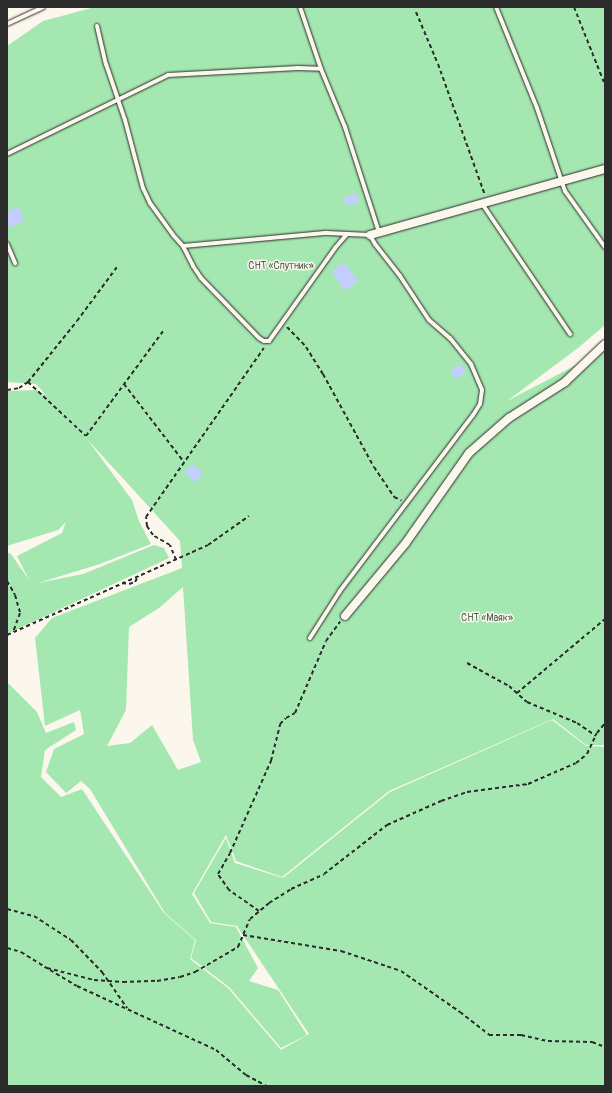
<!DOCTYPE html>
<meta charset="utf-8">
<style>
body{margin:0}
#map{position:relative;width:612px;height:1093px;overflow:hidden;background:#fbf7ec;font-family:Pangolin,sans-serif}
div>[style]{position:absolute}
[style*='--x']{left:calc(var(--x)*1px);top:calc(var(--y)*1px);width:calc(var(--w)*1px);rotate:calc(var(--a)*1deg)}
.green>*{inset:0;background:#a5e7b1}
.building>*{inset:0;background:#c4cdff;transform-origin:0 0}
.path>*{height:2px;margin-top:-1px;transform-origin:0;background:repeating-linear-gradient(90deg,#2b2b2b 0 4px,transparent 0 7px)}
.roads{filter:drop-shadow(0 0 1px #2b2b2b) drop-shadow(0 0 1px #2b2b2b)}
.service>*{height:4px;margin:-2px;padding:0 2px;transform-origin:2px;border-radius:2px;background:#fbf7ec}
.minor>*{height:8px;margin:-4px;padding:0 4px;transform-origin:4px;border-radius:4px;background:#fbf7ec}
span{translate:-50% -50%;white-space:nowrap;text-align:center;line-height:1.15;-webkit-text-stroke:3px #fbf7ec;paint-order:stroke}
.park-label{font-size:10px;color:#4a5a4c}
.frame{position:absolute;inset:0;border:8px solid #2b2b2b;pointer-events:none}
</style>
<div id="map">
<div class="green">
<i style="clip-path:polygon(evenodd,95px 7px,605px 7px,605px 325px,578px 348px,507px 401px,605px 350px,605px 745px,586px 745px,553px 719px,389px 791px,282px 877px,236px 861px,226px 835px,192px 894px,210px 923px,236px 927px,258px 968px,249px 981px,278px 990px,307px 1035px,281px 1048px,229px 987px,191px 958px,196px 940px,165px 913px,90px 789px,81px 781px,66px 793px,46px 772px,54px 749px,84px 734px,80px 710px,45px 726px,35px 638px,52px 618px,182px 568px,180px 541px,87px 439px,132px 500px,139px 521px,151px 544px,100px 564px,38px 583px,83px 574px,154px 545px,164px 548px,169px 558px,7px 634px,7px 552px,11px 554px,29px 580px,17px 556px,62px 533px,66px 522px,58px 530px,7px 546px,7px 391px,37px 390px,46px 395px,36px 384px,7px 382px,7px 46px,43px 21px,95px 7px,183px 587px,193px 740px,201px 762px,178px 770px,152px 725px,130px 743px,107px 746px,126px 710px,129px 627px,159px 608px,183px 587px)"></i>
<i style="clip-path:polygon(7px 682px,37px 712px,46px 733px,74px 722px,76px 730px,45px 750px,41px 777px,61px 797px,82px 789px,164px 913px,195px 940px,190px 959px,228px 988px,281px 1050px,309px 1034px,237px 926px,211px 922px,194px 893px,226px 838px,235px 863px,283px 878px,390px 792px,552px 720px,586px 746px,605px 747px,605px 1086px,7px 1086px)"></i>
</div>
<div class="building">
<i style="clip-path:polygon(357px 194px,358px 204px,346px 205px,344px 196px)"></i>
<i style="clip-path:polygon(18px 207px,24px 221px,7px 228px,7px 212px)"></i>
<i style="left:344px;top:262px;width:24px;height:16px;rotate:54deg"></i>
<i style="left:460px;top:364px;width:10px;height:12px;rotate:53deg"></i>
<i style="left:192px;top:464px;width:14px;height:12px;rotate:39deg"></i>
</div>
<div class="path">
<i style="--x:574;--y:7;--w:84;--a:68.3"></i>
<i style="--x:416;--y:12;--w:56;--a:67.1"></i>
<i style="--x:438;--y:64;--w:139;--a:70.3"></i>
<i style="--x:287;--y:327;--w:28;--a:46"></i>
<i style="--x:306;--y:347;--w:32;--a:58"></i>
<i style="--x:323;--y:374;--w:106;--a:61.3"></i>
<i style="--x:374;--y:467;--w:36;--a:56"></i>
<i style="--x:394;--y:497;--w:8;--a:23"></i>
<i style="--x:28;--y:382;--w:79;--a:43"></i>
<i style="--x:86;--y:436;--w:132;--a:-53.7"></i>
<i style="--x:124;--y:384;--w:97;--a:52.5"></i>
<i style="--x:7;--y:390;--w:12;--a:-9"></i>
<i style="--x:19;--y:388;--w:11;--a:-34"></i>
<i style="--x:28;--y:382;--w:78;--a:-51.2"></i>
<i style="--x:77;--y:321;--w:67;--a:-53.5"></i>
<i style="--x:176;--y:560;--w:16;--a:-112"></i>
<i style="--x:170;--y:545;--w:20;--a:-150"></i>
<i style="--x:153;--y:535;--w:11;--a:-124"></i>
<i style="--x:147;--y:526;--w:9;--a:-96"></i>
<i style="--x:146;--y:517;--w:206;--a:-55.1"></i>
<i style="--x:7;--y:581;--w:16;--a:60"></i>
<i style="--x:15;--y:595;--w:19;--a:74"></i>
<i style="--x:20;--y:613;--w:20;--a:110"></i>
<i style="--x:122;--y:583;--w:7;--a:8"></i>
<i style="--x:129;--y:584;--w:6;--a:-18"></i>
<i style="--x:135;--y:582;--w:6;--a:-59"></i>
<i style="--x:7;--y:635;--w:220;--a:-24.1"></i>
<i style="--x:208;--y:545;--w:50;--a:-35.3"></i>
<i style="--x:467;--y:663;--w:48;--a:28.7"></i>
<i style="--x:509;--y:686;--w:24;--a:42"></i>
<i style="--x:527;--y:702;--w:54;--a:22.8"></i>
<i style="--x:577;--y:723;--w:23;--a:34"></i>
<i style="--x:517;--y:693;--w:115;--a:-40.1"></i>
<i style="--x:7;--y:909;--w:28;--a:15"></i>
<i style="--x:34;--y:916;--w:44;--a:33"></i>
<i style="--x:71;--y:940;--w:45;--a:45.9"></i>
<i style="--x:102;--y:972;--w:44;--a:55.2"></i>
<i style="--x:259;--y:911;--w:37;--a:-145"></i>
<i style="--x:229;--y:890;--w:19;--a:-125"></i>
<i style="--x:218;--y:874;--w:24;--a:-60"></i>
<i style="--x:230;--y:853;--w:101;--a:-66"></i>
<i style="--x:271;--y:761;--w:38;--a:-76"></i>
<i style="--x:280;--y:724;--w:8;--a:-45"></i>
<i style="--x:286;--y:718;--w:10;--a:-29"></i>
<i style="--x:295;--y:713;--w:78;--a:-66.7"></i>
<i style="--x:326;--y:641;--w:24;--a:-54"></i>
<i style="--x:243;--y:935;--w:99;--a:9.3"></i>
<i style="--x:341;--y:951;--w:63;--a:18.4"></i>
<i style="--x:401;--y:971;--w:72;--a:34.8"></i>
<i style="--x:460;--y:1012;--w:37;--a:38"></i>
<i style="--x:489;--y:1035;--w:32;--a:0"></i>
<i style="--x:521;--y:1035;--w:28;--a:13"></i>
<i style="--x:548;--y:1041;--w:44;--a:1.3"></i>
<i style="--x:592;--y:1042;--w:14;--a:21"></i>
<i style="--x:7;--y:948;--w:15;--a:16"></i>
<i style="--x:21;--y:952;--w:31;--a:32"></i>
<i style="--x:47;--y:968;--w:49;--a:14.3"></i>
<i style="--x:94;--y:980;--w:29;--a:4"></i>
<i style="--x:123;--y:982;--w:34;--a:-2"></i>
<i style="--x:157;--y:981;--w:23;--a:-10"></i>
<i style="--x:180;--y:977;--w:16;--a:-18"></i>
<i style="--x:195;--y:972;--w:50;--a:-30.2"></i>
<i style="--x:238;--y:947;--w:30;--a:-67"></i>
<i style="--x:250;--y:919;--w:25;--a:-40"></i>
<i style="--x:269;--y:903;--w:26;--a:-32"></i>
<i style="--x:291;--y:889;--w:36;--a:-24"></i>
<i style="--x:324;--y:874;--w:80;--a:-37.9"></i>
<i style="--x:387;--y:825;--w:59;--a:-24"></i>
<i style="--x:441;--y:801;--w:28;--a:-19"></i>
<i style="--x:467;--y:792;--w:62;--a:-7.5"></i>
<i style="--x:528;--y:784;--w:52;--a:-23.6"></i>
<i style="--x:576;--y:763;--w:14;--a:-39"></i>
<i style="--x:587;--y:754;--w:23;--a:-65"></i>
<i style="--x:597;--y:733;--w:13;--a:-51"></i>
<i style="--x:50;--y:970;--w:31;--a:31"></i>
<i style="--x:77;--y:986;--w:153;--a:24.7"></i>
<i style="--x:216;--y:1050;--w:39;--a:40"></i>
<i style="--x:246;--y:1075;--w:24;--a:28"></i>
</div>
<div class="roads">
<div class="service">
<i style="--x:300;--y:7;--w:65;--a:71.3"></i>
<i style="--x:496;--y:7;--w:109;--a:67.9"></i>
<i style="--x:537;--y:108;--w:88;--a:71.4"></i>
<i style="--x:565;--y:191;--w:69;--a:54.5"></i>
<i style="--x:7;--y:24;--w:40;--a:-25"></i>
<i style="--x:97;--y:26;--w:39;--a:77"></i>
<i style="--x:106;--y:64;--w:59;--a:71.3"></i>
<i style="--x:125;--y:120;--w:70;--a:75.2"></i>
<i style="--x:143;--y:188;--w:17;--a:65"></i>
<i style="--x:150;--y:203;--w:39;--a:54"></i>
<i style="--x:173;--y:235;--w:15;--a:48"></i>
<i style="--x:183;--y:246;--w:145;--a:-5.2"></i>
<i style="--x:327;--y:233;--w:43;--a:2.7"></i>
<i style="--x:370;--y:235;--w:10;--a:61"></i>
<i style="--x:375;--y:244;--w:41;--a:52"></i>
<i style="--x:400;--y:276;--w:53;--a:56.6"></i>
<i style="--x:429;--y:320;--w:28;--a:41"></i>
<i style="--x:450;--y:338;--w:33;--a:51"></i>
<i style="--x:471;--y:364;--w:28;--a:67"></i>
<i style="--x:482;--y:390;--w:14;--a:98"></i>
<i style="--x:480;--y:404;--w:13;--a:122"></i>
<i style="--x:473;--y:415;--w:221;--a:127.1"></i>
<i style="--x:340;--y:591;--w:56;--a:122.6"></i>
<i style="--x:7;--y:154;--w:179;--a:-26.1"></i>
<i style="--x:168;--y:75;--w:130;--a:-3.1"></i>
<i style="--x:298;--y:68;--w:23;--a:2"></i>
<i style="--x:321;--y:69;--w:63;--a:67.5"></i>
<i style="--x:345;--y:127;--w:110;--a:72.1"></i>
<i style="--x:483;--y:205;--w:156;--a:56"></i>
<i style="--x:7;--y:244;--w:21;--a:67"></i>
<i style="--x:183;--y:246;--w:22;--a:63"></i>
<i style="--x:193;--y:266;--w:14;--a:56"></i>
<i style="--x:201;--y:278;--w:83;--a:46"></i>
<i style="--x:259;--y:338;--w:6;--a:31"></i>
<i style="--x:264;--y:341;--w:5;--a:0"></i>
<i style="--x:269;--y:341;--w:114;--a:-54.6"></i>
<i style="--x:335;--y:248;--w:18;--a:-49"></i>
</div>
<div class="minor">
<i style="--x:370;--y:235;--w:244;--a:-15.7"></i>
<i style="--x:345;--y:616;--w:94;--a:-50.2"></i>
<i style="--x:405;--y:544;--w:111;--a:-54.9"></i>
<i style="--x:469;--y:453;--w:53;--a:-41.2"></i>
<i style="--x:509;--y:418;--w:67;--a:-32.7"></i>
<i style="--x:565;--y:382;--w:55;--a:-43.5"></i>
</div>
</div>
<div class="park-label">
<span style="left:281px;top:267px">СНТ «Спутник»</span>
<span style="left:487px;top:619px">СНТ «Маяк»</span>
</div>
<div class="frame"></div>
</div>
